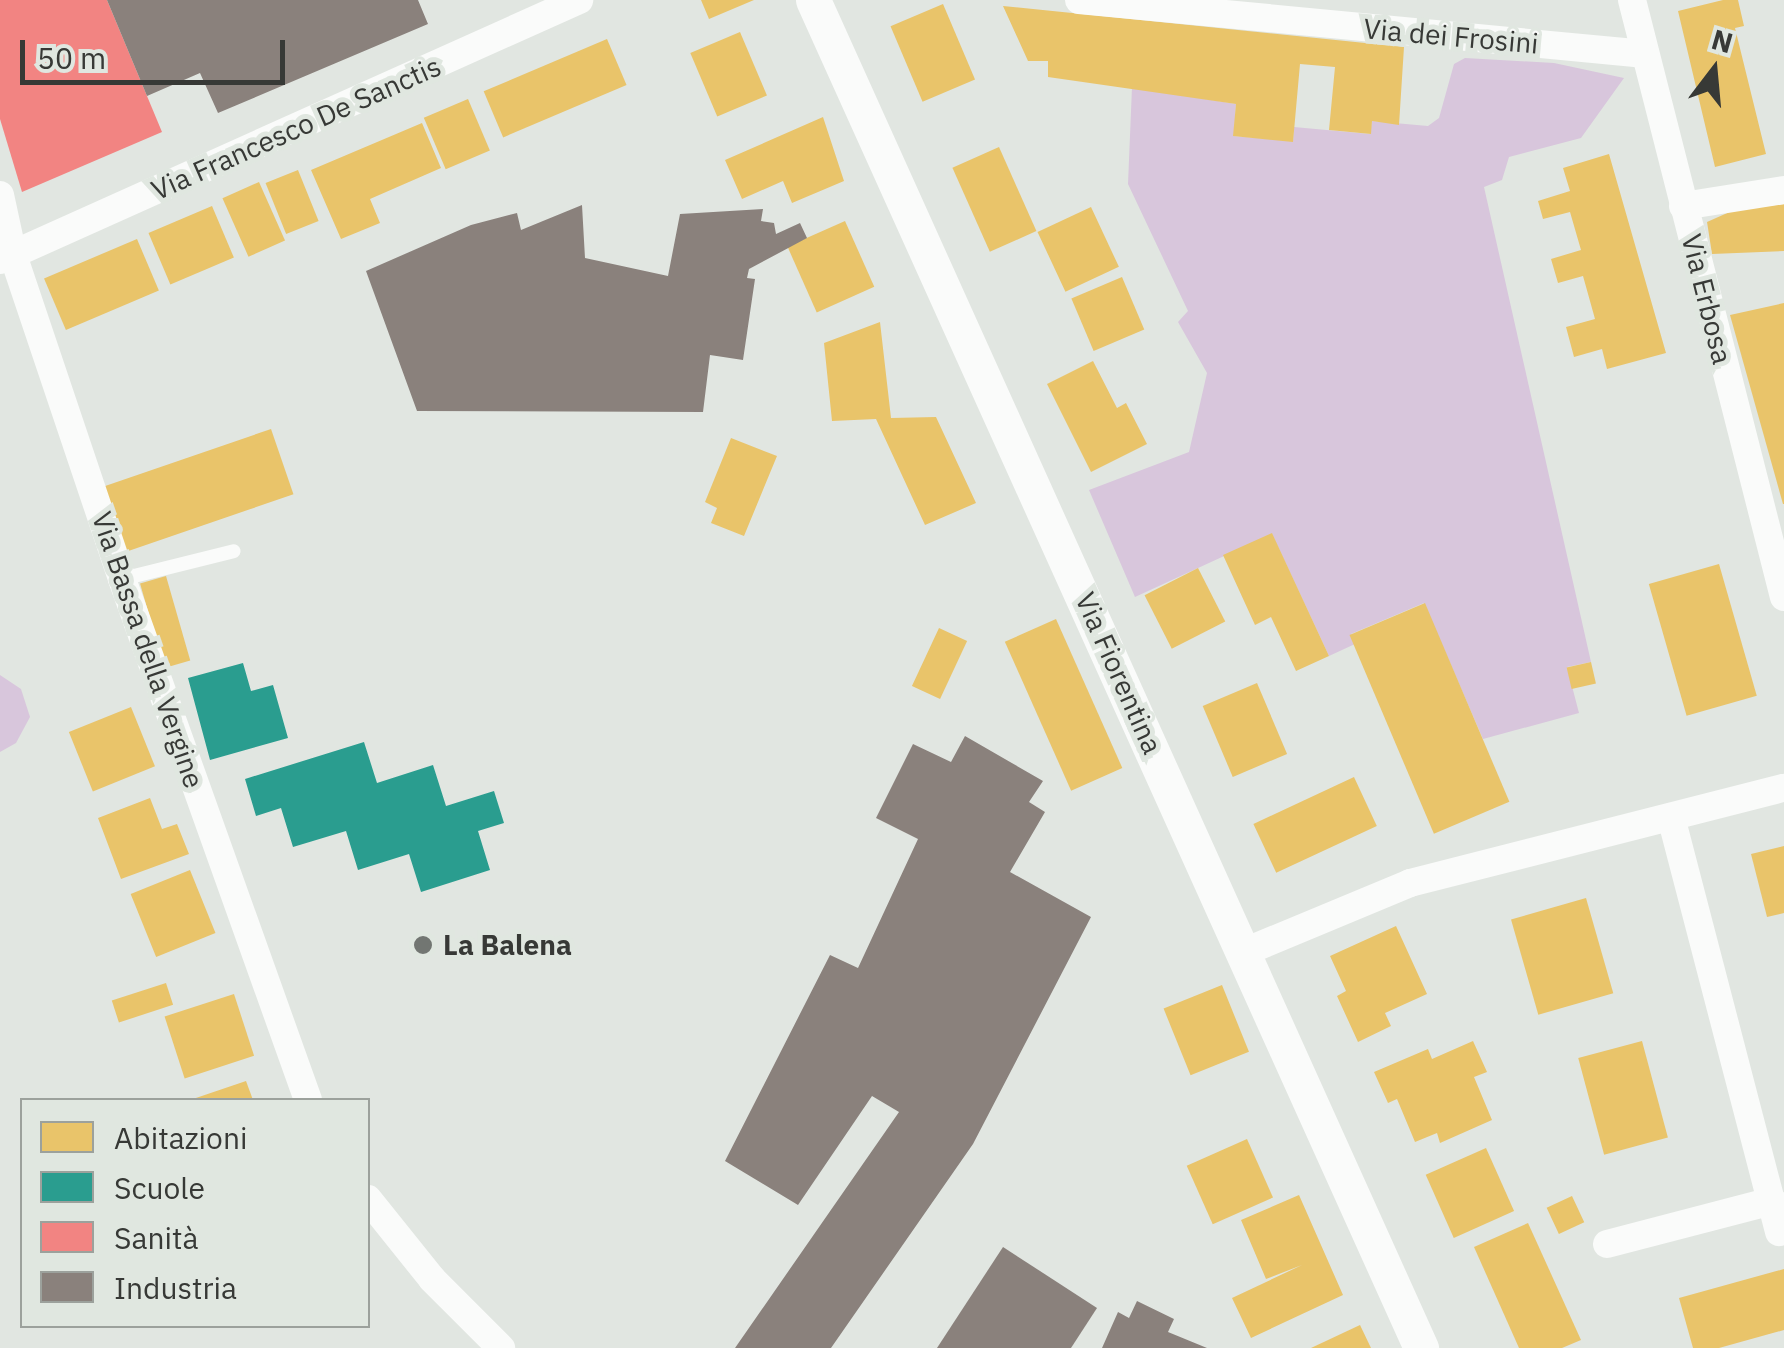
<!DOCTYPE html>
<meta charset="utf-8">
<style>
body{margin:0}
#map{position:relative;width:1784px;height:1348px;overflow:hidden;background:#e1e6e1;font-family:"IBM Plex Sans",sans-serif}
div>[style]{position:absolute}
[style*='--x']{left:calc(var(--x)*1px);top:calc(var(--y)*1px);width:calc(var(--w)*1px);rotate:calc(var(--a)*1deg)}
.green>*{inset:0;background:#d8c6dc}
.homes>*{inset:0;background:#e9c46a;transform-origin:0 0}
.schools>*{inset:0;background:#2a9d8f}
.health>*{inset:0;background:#f28482}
.industry>*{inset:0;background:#8a817c}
.service>*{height:14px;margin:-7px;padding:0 7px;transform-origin:7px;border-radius:7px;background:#fafbfa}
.minor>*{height:28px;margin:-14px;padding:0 14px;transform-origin:14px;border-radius:14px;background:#fafbfa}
.tertiary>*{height:35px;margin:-17.5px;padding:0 17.5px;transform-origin:17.5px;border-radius:17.5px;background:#fafbfa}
.dots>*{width:28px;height:28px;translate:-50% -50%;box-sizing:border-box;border:5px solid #e0e7e0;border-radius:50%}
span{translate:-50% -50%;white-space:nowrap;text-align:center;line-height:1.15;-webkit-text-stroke:10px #e0e7e0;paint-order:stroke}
.street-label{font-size:28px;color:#373936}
.poi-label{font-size:28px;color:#373936;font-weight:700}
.left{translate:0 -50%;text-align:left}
.legend{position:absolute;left:20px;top:1098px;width:350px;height:230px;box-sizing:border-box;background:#e0e7e0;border:2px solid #9ca19c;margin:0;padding:12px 18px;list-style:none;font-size:30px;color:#373936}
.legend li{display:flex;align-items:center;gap:20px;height:50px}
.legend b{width:50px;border:2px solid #9ca19c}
.north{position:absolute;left:1664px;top:20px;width:100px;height:100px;-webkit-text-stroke:8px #e0e7e0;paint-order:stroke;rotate:16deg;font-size:28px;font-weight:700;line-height:40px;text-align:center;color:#373936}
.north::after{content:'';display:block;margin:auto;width:35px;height:45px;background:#373936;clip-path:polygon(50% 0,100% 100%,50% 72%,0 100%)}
.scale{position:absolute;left:20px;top:40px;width:265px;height:45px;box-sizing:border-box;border:5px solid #373936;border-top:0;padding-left:12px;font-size:30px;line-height:35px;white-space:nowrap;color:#373936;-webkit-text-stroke:8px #e0e7e0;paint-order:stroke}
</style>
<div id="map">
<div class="green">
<i style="clip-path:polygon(1465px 58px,1554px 63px,1624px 78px,1581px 138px,1509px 157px,1502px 180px,1484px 187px,1591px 662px,1567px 667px,1579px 713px,1483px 739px,1424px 603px,1351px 634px,1355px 644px,1329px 656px,1272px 534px,1135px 597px,1089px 490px,1189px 452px,1207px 373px,1178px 322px,1188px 311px,1128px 184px,1132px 87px,1236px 104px,1234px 136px,1293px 141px,1294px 127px,1370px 134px,1372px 121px,1428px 126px,1439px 118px,1454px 64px)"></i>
<i style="clip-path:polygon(0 675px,21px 689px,30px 717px,16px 743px,0 752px)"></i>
</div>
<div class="homes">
<i style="clip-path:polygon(701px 0,754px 0,709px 19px)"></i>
<i style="clip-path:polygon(1723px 0,1738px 0,1744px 26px,1735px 28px,1766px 154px,1715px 167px,1678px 11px)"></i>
<i style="left:943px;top:4px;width:82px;height:57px;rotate:67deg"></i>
<i style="clip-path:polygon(1003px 6px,1404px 47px,1399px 125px,1372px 121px,1371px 134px,1329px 130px,1335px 67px,1300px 64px,1293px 142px,1233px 136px,1236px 104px,1048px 77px,1048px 61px,1028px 61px)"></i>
<i style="left:740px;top:32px;width:69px;height:54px;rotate:67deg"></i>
<i style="left:607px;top:39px;width:50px;height:134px;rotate:67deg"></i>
<i style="left:468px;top:99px;width:56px;height:48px;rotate:67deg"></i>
<i style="clip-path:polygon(823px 117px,844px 181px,792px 203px,783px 181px,742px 199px,725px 160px)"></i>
<i style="clip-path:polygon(422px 123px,441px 168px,370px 199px,380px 223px,341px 239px,311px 170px)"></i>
<i style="left:999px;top:147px;width:92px;height:51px;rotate:66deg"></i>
<i style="clip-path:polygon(1609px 154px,1666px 353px,1607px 369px,1602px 349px,1574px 357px,1566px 327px,1595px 319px,1583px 276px,1558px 283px,1551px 259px,1581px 250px,1570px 212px,1543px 219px,1538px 201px,1570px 191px,1563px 168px)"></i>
<i style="left:298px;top:170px;width:55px;height:35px;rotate:68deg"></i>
<i style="left:259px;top:182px;width:64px;height:40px;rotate:66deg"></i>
<i style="clip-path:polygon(1784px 204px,1784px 251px,1712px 254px,1707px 222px,1734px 210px)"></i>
<i style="left:212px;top:206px;width:56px;height:69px;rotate:67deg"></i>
<i style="left:1091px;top:207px;width:66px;height:59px;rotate:65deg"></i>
<i style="left:845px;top:221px;width:72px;height:63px;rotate:66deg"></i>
<i style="left:137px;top:239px;width:56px;height:101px;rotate:67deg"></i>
<i style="left:1122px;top:277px;width:57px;height:55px;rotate:67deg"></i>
<i style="clip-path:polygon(1784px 303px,1784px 504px,1783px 504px,1730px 315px)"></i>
<i style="clip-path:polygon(880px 322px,891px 418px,936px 417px,976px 503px,925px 525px,876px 419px,832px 421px,824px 343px)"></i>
<i style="clip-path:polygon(1093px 361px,1117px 408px,1126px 403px,1147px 444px,1091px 472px,1047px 384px)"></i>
<i style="left:271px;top:429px;width:69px;height:180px;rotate:71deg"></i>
<i style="clip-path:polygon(731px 438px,777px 456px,744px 536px,711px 523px,717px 508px,705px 502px)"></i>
<i style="clip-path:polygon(1272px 533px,1329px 656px,1296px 671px,1271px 617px,1255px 625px,1223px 555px)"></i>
<i style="left:1719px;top:564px;width:137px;height:73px;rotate:74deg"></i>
<i style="left:1198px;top:568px;width:60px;height:60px;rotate:63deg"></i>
<i style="left:166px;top:576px;width:88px;height:27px;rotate:74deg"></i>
<i style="left:1425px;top:603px;width:216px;height:82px;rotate:67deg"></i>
<i style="left:1056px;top:619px;width:163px;height:56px;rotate:66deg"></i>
<i style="left:939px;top:628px;width:31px;height:64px;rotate:25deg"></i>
<i style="left:1591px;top:662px;width:22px;height:25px;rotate:77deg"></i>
<i style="left:1257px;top:683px;width:77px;height:59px;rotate:67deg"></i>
<i style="left:131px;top:707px;width:64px;height:67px;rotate:68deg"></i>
<i style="left:1354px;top:777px;width:54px;height:111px;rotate:65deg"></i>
<i style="clip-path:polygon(150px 798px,162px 829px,177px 824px,189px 854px,121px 879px,98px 818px)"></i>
<i style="clip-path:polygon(1784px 846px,1784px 913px,1767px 917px,1751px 854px)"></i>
<i style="left:190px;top:870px;width:68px;height:64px;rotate:68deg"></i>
<i style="left:1586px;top:898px;width:99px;height:78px;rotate:74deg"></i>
<i style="clip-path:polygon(1396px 926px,1427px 994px,1385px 1013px,1391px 1026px,1358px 1042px,1337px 996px,1346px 991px,1330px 956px)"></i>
<i style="left:166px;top:983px;width:23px;height:57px;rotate:72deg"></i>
<i style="left:1222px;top:985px;width:72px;height:63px;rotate:68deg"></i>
<i style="left:234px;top:994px;width:65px;height:73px;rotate:72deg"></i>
<i style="clip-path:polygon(1473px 1041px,1487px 1072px,1474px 1077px,1492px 1120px,1440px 1143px,1437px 1133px,1415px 1142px,1397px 1099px,1388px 1103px,1374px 1072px,1428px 1049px,1432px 1059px)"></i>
<i style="left:1642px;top:1041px;width:100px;height:66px;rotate:75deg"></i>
<i style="clip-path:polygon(246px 1081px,253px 1100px,190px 1100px)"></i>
<i style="left:1247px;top:1139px;width:64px;height:66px;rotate:66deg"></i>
<i style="left:1486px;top:1148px;width:69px;height:66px;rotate:66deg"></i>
<i style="clip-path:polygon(1299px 1195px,1343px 1295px,1251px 1338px,1232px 1298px,1302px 1265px,1266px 1279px,1241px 1220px)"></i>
<i style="left:1572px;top:1196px;width:29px;height:28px;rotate:65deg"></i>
<i style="clip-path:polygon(1528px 1223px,1581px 1340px,1562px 1348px,1519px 1348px,1474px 1247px)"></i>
<i style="clip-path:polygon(1784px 1269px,1784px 1330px,1719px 1348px,1693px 1348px,1679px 1298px)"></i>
<i style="clip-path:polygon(1360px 1325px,1371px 1348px,1311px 1348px)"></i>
</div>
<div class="schools">
<i style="clip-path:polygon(243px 663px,251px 691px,273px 685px,288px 738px,210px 760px,188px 678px)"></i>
<i style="clip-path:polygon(364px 742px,377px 783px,433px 765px,446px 806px,494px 791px,504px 823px,478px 831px,490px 870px,421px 892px,409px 854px,358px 870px,346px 831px,293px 847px,281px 808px,256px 816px,245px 779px)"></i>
</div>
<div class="health">
<i style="clip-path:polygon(0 0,107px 0,162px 132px,22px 192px,0 119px)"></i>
</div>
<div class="industry">
<i style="clip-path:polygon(107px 0,418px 0,428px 24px,218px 113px,200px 73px,147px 96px)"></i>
<i style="clip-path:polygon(582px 205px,585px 258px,668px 276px,680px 214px,763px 209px,761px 221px,774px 223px,776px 234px,800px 223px,807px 238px,749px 269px,747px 278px,755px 279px,743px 360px,710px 355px,703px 412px,417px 411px,366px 271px,471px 225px,517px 213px,521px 230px)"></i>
<i style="clip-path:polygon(965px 736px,1043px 781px,1029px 802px,1045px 812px,1010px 872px,1091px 917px,973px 1144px,831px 1348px,735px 1348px,899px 1112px,872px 1096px,798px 1205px,725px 1161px,830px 955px,858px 968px,918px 839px,876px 818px,913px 744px,951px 762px)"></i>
<i style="clip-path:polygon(1003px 1247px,1097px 1308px,1071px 1348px,937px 1348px)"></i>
<i style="clip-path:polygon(1137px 1301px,1174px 1319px,1168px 1332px,1207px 1348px,1102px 1348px,1118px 1312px,1129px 1318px)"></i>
</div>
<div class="service">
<i style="--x:122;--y:579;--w:115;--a:-14"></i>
</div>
<div class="minor">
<i style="--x:1079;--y:0;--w:569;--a:5.45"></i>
<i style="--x:1632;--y:0;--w:616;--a:75.72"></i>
<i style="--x:0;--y:195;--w:61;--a:77.8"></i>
<i style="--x:13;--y:255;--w:342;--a:71.4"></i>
<i style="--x:122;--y:579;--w:553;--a:70.35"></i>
<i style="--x:1683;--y:206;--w:102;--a:-9"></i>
<i style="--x:0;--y:260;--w:635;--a:-24.18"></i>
<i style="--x:1671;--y:817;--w:429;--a:75.4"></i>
<i style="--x:1242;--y:953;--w:182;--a:-22.6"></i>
<i style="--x:1410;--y:883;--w:386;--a:-14.3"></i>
<i style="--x:368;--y:1199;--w:102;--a:51.3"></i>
<i style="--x:432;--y:1279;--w:98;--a:45"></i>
<i style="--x:1607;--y:1244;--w:171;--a:-14.6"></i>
</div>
<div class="tertiary">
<i style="--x:813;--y:0;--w:1479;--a:65.72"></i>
</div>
<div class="dots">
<i style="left:423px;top:945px;background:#727672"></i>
</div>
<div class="street-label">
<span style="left:1451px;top:36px;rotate:5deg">Via dei Frosini</span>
<span style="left:296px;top:128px;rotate:-24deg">Via Francesco De Sanctis</span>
<span style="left:1707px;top:299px;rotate:76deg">Via Erbosa</span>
<span style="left:148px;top:650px;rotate:71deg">Via Bassa della Vergine</span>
<span style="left:1119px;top:673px;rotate:66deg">Via Fiorentina</span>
</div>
<div class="poi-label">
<span class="left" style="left:443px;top:945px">La Balena</span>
</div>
<ul class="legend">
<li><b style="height:28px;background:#e9c46a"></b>Abitazioni</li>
<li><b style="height:28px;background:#2a9d8f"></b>Scuole</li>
<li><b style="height:28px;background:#f28482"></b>Sanità</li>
<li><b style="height:28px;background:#8a817c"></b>Industria</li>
</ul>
<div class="north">N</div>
<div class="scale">50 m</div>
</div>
